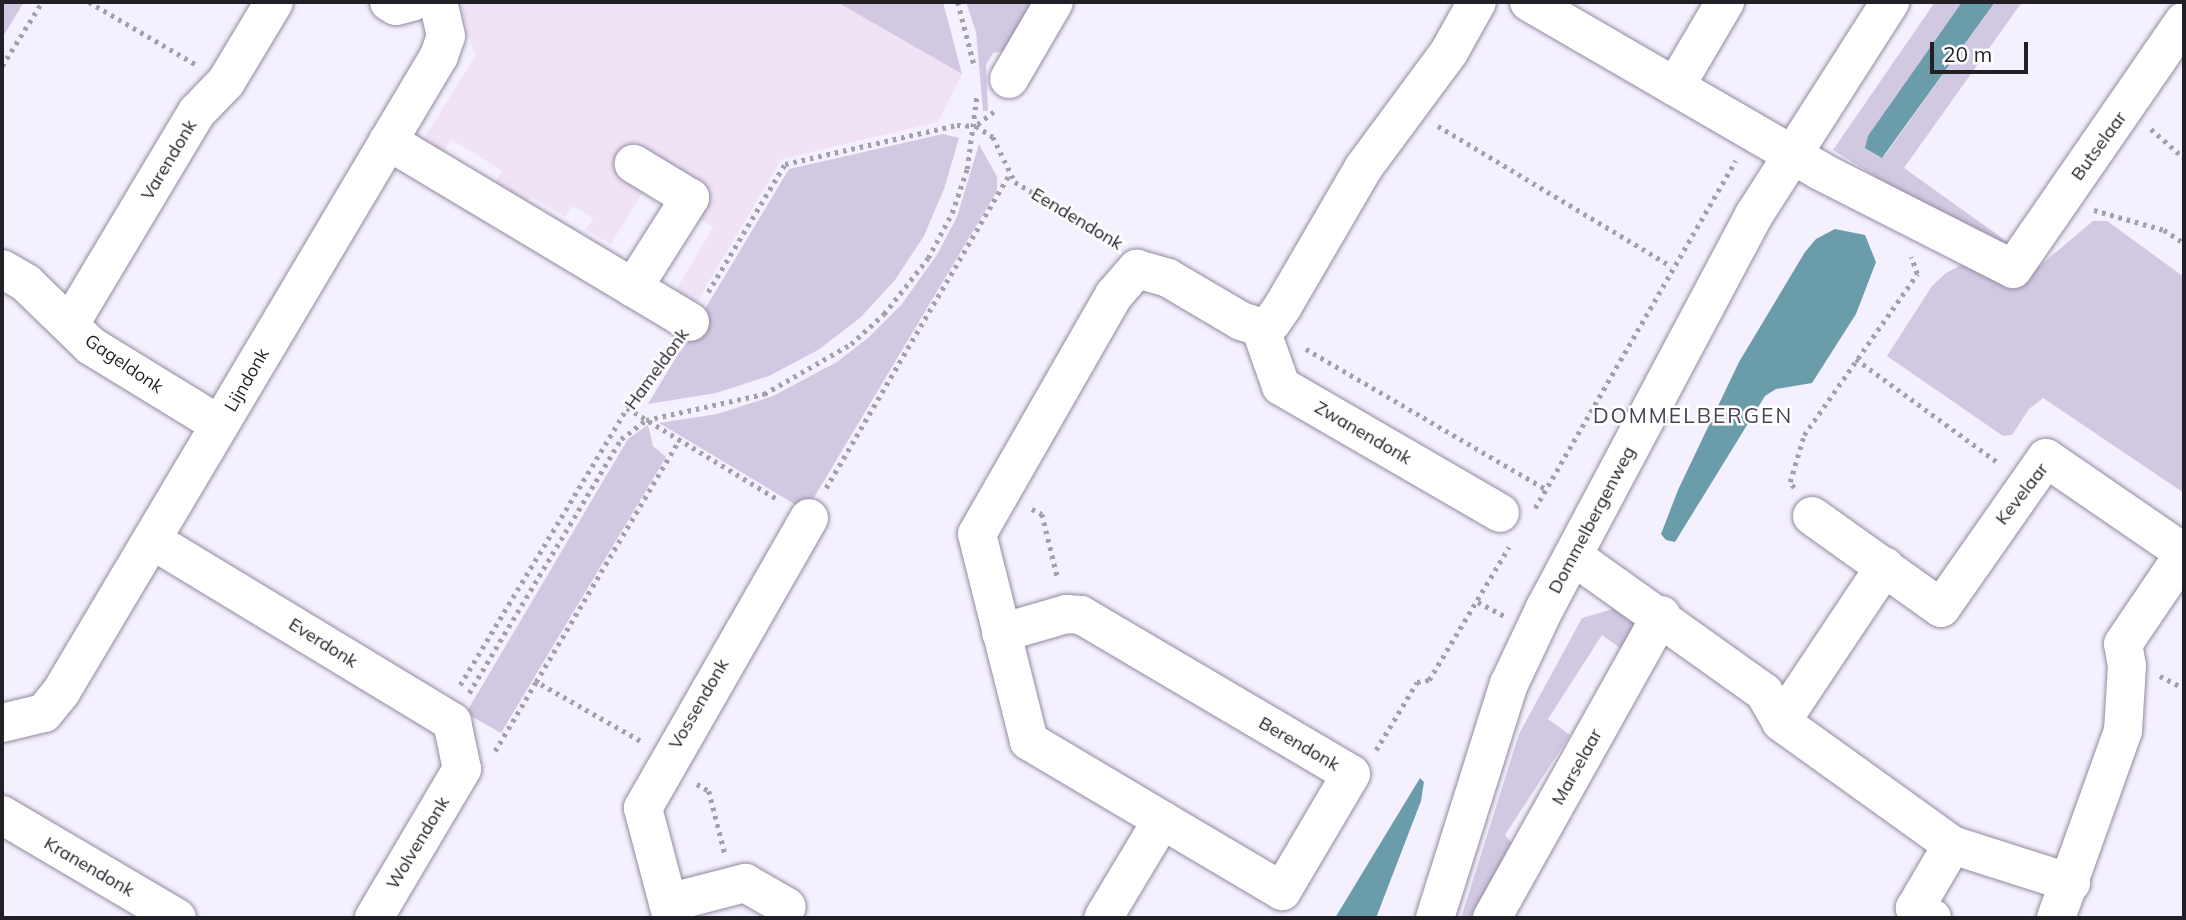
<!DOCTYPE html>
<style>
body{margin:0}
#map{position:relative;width:2186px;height:920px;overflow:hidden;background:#f5f0fe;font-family:Mulish,sans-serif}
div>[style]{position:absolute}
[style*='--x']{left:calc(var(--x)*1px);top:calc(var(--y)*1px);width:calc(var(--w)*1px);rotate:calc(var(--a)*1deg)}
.education>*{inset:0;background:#f1e3f6}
.green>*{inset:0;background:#d2c8e2}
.water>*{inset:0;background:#6b9caa}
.path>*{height:4.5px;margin-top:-2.25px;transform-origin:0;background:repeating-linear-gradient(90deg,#a39fab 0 3.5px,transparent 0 8.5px)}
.roads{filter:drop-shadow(0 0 2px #928aa0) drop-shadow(0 0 2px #928aa0)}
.minor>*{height:38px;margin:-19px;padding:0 19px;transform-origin:19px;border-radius:19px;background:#fff}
span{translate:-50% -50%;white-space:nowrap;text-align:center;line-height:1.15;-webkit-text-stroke:5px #fff;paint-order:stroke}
.street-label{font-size:18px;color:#221f27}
.quarter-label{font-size:21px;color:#484054;letter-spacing:2px}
.frame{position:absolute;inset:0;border:4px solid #221f27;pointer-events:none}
.scale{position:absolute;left:1930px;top:42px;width:98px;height:32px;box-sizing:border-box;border:4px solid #221f27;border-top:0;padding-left:9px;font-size:21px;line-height:24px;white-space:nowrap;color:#221f27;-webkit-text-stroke:5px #fff;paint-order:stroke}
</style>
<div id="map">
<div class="education">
<i style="clip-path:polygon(460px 2px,837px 2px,962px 74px,938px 122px,782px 159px,691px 312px,670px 300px,713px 227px,645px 188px,611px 244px,586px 230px,593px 218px,573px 206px,565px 217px,531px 197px,525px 207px,492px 188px,502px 171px,451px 139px,440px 157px,420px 145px,475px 56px)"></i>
</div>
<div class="green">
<i style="clip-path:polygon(2px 2px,24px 2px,2px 38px)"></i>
<i style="clip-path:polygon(837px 2px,943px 2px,962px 74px)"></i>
<i style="clip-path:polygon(966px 2px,1039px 2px,1012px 49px,993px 53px,986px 65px,988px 111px,983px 111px,976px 32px)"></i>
<i style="clip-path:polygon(1935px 2px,1962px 2px,1917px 67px,1883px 158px,1995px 2px,2022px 2px,1904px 168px,2016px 248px,2009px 260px,1833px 150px)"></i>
<i style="clip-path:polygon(943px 134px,959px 138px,944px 189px,924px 236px,895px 280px,860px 318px,818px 350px,769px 376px,716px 393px,648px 404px,789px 169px)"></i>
<i style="clip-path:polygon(979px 144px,997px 177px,997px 191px,806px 511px,659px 423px,717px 414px,773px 396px,837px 362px,868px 338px,902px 304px,938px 253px,957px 217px)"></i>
<i style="clip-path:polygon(2093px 221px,2107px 221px,2184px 277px,2184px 493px,2043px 398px,2029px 409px,2012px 435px,2003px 436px,1887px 356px,1932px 286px,1946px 273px,1976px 257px,2030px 274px)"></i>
<i style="clip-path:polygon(648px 425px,653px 446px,666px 457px,501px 733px,466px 713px,628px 439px)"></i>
<i style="clip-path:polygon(1613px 609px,1644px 630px,1627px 653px,1602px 635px,1548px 719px,1570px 735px,1505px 835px,1515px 847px,1481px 918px,1461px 918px,1519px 734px,1582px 618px)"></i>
</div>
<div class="water">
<i style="clip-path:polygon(1962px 2px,1995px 2px,1882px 158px,1865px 148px,1868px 136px)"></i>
<i style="clip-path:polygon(1835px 229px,1865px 235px,1876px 262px,1856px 314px,1812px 383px,1776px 389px,1765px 396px,1675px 542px,1666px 540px,1661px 534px,1678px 490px,1739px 362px,1805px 252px,1816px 239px)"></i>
<i style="clip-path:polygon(1420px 778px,1424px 782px,1421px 801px,1376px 918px,1335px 918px)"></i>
</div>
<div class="path">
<i style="--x:89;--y:2;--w:123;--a:30.3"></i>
<i style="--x:958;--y:2;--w:68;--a:75.6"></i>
<i style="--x:2;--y:66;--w:75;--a:-58"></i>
<i style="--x:994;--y:112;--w:23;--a:142"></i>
<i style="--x:976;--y:126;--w:20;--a:33"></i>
<i style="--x:993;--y:137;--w:50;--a:63.9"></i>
<i style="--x:1015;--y:182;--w:118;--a:31.1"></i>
<i style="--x:1438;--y:126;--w:272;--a:31"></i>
<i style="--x:2151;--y:129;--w:44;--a:41.3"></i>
<i style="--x:2094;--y:210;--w:73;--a:15.9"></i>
<i style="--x:2164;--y:230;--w:24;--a:33"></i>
<i style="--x:708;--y:292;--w:149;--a:-59"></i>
<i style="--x:785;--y:164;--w:176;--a:-12.8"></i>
<i style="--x:957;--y:125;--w:19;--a:3"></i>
<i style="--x:1306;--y:349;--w:279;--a:30.3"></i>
<i style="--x:1856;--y:359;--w:178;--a:36.1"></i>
<i style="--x:627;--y:408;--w:178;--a:31.2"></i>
<i style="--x:826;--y:488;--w:365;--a:-59.7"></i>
<i style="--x:1794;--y:488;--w:7;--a:-124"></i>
<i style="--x:1790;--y:482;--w:49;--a:-73.4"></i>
<i style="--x:1804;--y:435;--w:197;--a:-54.9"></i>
<i style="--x:1917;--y:274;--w:18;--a:-109"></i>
<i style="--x:1535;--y:508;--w:401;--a:-60"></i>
<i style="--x:1032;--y:509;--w:11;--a:27"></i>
<i style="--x:1042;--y:514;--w:67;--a:76.2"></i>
<i style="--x:1478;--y:602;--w:30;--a:28"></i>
<i style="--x:2160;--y:676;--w:27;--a:27"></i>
<i style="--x:460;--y:685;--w:323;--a:-58.9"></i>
<i style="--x:627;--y:408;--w:74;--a:-53.3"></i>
<i style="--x:469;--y:693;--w:296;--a:-59.1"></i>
<i style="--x:621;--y:439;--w:31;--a:-37"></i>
<i style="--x:646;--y:420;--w:121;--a:-12.4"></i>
<i style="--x:764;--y:394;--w:100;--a:-29.9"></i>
<i style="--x:851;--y:344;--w:45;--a:-42.3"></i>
<i style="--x:884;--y:314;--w:71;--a:-51.8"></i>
<i style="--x:928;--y:258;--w:51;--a:-61.9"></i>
<i style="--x:952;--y:213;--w:46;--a:-71.2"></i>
<i style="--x:967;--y:169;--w:76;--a:-82.4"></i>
<i style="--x:640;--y:741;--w:120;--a:-150.4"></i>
<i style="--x:536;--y:682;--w:281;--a:-59.4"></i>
<i style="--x:1376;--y:750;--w:79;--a:-58.9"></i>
<i style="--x:1417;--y:682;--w:12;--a:-9"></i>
<i style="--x:1429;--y:680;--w:155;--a:-59"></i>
<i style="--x:495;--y:751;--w:80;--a:-59.3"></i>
<i style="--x:697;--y:784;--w:14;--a:30"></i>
<i style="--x:709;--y:791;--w:65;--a:75.7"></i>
</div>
<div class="roads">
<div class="minor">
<i style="--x:389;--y:2;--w:8;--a:30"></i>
<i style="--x:396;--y:6;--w:16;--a:-14"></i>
<i style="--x:1529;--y:2;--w:337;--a:30.1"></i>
<i style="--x:1820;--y:171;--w:216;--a:26.9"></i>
<i style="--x:2013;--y:269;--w:301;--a:-55.4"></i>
<i style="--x:1009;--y:79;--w:89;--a:-59.7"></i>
<i style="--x:1675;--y:87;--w:99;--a:-59.5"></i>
<i style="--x:388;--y:141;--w:352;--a:30.9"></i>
<i style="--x:2;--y:269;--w:28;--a:30"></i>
<i style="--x:26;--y:283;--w:91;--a:44.1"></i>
<i style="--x:91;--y:346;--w:151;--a:31.5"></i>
<i style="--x:633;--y:288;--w:107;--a:-57.7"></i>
<i style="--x:690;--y:198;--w:66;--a:-148.7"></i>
<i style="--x:70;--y:324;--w:247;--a:-59.1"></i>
<i style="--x:197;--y:112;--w:42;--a:-46"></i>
<i style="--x:226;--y:82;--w:93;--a:-59"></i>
<i style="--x:1260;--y:327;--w:13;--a:-23"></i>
<i style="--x:1272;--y:322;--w:19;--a:-55"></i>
<i style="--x:1283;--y:306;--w:161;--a:-59.8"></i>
<i style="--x:1364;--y:167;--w:143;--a:-53.5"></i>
<i style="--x:1449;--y:52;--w:57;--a:-60.8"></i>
<i style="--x:1812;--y:516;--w:158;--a:35.5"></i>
<i style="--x:1941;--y:608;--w:183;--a:-55"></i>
<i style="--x:2046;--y:458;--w:168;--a:34.5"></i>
<i style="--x:152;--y:540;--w:351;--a:31.2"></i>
<i style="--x:452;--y:722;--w:48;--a:78"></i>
<i style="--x:462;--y:769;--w:173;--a:120.6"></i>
<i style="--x:1573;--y:556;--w:234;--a:35.5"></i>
<i style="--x:1764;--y:692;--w:34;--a:60"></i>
<i style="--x:1781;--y:722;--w:211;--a:35.7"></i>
<i style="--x:1952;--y:845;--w:125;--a:17.7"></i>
<i style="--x:1001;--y:633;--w:68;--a:-16.3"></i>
<i style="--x:1066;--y:614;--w:15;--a:4"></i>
<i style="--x:1081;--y:615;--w:313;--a:30.5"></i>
<i style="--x:1351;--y:774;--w:136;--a:120.5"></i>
<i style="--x:1282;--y:891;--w:139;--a:-149.4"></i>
<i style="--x:1162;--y:820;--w:114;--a:121"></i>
<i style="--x:1781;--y:722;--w:187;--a:-56.3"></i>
<i style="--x:2;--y:723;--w:43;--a:-13.4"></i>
<i style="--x:44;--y:713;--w:27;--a:-51"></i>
<i style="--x:61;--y:692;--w:740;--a:-59.28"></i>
<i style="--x:439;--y:56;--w:21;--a:-71"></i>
<i style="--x:446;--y:36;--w:35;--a:-103"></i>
<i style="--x:2;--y:815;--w:203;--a:30.5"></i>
<i style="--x:1162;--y:820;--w:155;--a:-149.3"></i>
<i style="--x:1029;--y:741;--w:213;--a:-104.1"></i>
<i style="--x:977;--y:534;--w:275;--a:-60.2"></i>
<i style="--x:1114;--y:295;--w:35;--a:-49"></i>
<i style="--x:1137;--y:269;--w:32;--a:16"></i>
<i style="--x:1168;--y:278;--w:85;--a:30.5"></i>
<i style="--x:1241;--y:321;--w:20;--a:18"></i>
<i style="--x:1260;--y:327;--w:63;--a:70.4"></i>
<i style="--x:1281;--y:386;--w:253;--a:30.1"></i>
<i style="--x:668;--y:903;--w:80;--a:-14.6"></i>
<i style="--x:745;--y:883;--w:48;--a:29.7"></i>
<i style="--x:672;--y:918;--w:114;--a:-104.8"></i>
<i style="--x:643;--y:808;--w:334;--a:-60.2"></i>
<i style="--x:1435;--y:918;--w:245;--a:-72.5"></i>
<i style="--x:1509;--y:684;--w:84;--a:-64.7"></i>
<i style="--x:1545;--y:608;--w:445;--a:-62"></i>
<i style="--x:1754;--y:215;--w:253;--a:-57.4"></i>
<i style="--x:1492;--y:918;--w:347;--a:-60.8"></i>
<i style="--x:1932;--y:918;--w:20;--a:-150"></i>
<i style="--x:1915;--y:908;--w:73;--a:-59.6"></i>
<i style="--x:2056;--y:918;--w:199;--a:-70.3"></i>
<i style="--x:2123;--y:731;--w:65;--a:-86.5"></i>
<i style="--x:2127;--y:666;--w:22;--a:-100"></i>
<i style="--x:2123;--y:644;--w:109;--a:-55.9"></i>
</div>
</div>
<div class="street-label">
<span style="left:2099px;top:146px;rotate:-54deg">Butselaar</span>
<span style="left:169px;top:160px;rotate:-59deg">Varendonk</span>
<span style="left:1077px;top:219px;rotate:31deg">Eendendonk</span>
<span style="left:124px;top:364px;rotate:34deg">Gageldonk</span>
<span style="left:657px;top:369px;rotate:-54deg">Hameldonk</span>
<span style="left:247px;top:380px;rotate:-60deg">Lijndonk</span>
<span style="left:1363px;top:433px;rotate:30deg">Zwanendonk</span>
<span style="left:2022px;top:494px;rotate:-52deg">Kevelaar</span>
<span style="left:1592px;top:520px;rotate:-62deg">Dommelbergenweg</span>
<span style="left:323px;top:643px;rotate:32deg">Everdonk</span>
<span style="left:699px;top:704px;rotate:-60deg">Vossendonk</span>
<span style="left:1299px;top:744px;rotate:30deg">Berendonk</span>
<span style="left:1577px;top:767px;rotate:-61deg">Marselaar</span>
<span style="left:418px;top:843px;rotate:-59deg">Wolvendonk</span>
<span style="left:89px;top:867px;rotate:30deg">Kranendonk</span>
</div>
<div class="quarter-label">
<span style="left:1693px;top:415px">DOMMELBERGEN</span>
</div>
<div class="frame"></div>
<div class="scale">20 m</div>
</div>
